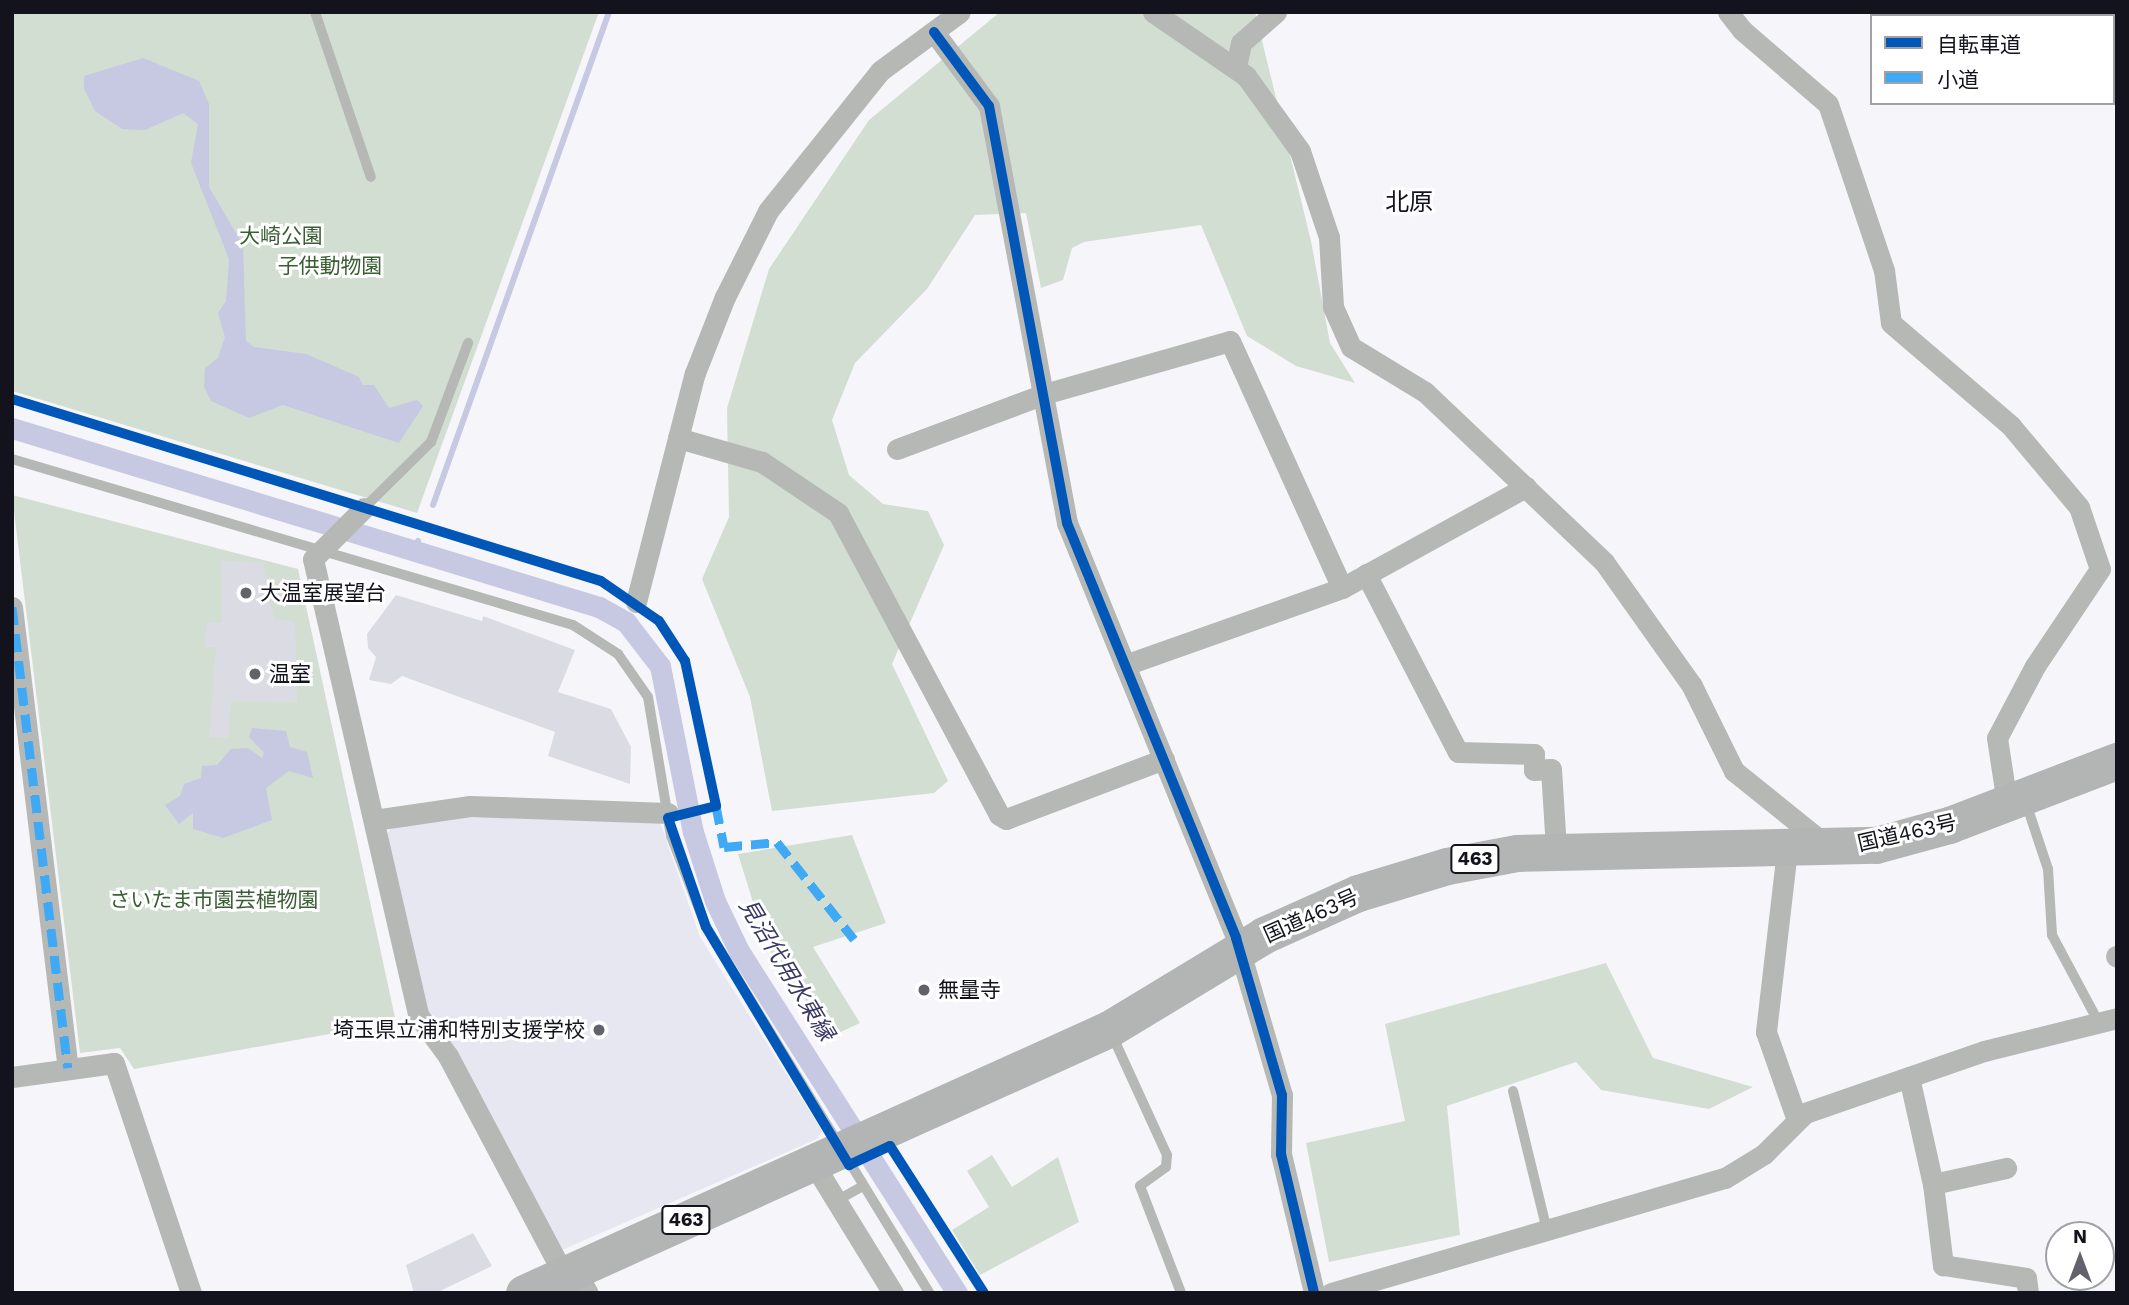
<!DOCTYPE html>
<meta charset="utf-8">
<style>
body{margin:0}
#map{position:relative;width:2129px;height:1305px;overflow:hidden;background:#f6f6fa;font-family:"Work Sans","Noto Sans JP",sans-serif}
div>[style]{position:absolute}
[style*='--x']{left:calc(var(--x)*1px);top:calc(var(--y)*1px);width:calc(var(--w)*1px);rotate:calc(var(--a)*1deg)}
.built>*{inset:0;background:#e6e7f1}
.green>*{inset:0;background:#d2ded1}
.water>*{inset:0;background:#c7c8e2}
.stream>*{height:6px;margin:-3px;padding:0 3px;transform-origin:3px;border-radius:3px;background:#c7c8e2}
.canal>*{height:21px;margin:-10.5px;padding:0 10.5px;transform-origin:10.5px;border-radius:10.5px;background:#c7c8e2}
.building>*{inset:0;background:#dbdce3}
.lane>*{height:10px;margin:-5px;padding:0 5px;transform-origin:5px;border-radius:5px;background:#b5b8b4}
.street>*{height:21px;margin:-10.5px;padding:0 10.5px;transform-origin:10.5px;border-radius:10.5px;background:#b5b8b4}
.highway>*{height:37px;margin:-18.5px;padding:0 18.5px;transform-origin:18.5px;border-radius:18.5px;background:#b2b5b3}
.quiet>*{height:9px;margin-top:-4.5px;transform-origin:0;background:repeating-linear-gradient(90deg,#3fa9f5 0 18px,transparent 0 27px)}
.cycleway>*{height:10px;margin:-5px;padding:0 5px;transform-origin:5px;border-radius:5px;background:#0057b8}
.dots>*{width:19px;height:19px;translate:-50% -50%;box-sizing:border-box;border:4px solid #fff;border-radius:50%}
span{translate:-50% -50%;white-space:nowrap;text-align:center;line-height:1.15;-webkit-text-stroke:6px #fff;paint-order:stroke}
.shield-label span{padding:2px 5px;background:#fff;border:2px solid;border-radius:5px;-webkit-text-stroke-width:0}
.shield-label{font-size:19px;color:#12131d;font-weight:700}
.park-label{font-size:21px;color:#3a5e33}
.poi-label{font-size:21px;color:#12131d}
.left{translate:0 -50%;text-align:left}
.right{translate:-100% -50%;text-align:right}
.street-label{font-size:21px;color:#12131d}
.water-label{font-size:23px;color:#393867;font-style:italic}
.quarter-label{font-size:24px;color:#12131d}
.frame{position:absolute;inset:0;border:14px solid #12131d;pointer-events:none}
.legend{position:absolute;left:1870px;top:14px;width:245px;height:91px;box-sizing:border-box;background:#fff;border:2px solid #a0a1a5;margin:0;padding:9px 12px;list-style:none;font-size:21px;color:#12131d}
.legend li{display:flex;align-items:center;gap:14px;height:35px}
.legend b{width:35px;border:2px solid #a0a1a5}
.north{position:absolute;left:2045px;top:1221px;width:70px;height:70px;box-sizing:border-box;background:#fff;border:2px solid #a0a1a5;border-radius:50%;rotate:0deg;font-size:19px;font-weight:700;line-height:28px;text-align:center;color:#12131d}
.north::after{content:'';display:block;margin:auto;width:24px;height:32px;background:#62626a;clip-path:polygon(50% 0,100% 100%,50% 72%,0 100%)}
</style>
<div id="map">
<div class="built">
<i style="clip-path:polygon(478px 811px,653px 820px,661px 825px,700px 937px,822px 1131px,817px 1139px,562px 1250px,428px 1014px,386px 835px,393px 825px)"></i>
</div>
<div class="green">
<i style="clip-path:polygon(12px 12px,599px 12px,417px 513px,12px 391px)"></i>
<i style="clip-path:polygon(1000px 12px,1255px 12px,1311px 241px,1330px 343px,1355px 383px,1296px 366px,1247px 336px,1201px 225px,1084px 242px,1072px 248px,1063px 280px,1041px 288px,1026px 213px,975px 215px,927px 289px,855px 363px,832px 420px,849px 475px,883px 504px,928px 511px,944px 545px,892px 664px,948px 781px,934px 793px,772px 811px,750px 697px,702px 579px,729px 517px,727px 408px,769px 269px,869px 120px)"></i>
<i style="clip-path:polygon(12px 495px,298px 569px,396px 1022px,134px 1069px,120px 1048px,80px 1053px)"></i>
<i style="clip-path:polygon(852px 835px,886px 923px,813px 947px,860px 1023px,832px 1036px,767px 947px,738px 854px)"></i>
<i style="clip-path:polygon(1606px 963px,1653px 1058px,1753px 1087px,1709px 1109px,1601px 1090px,1576px 1062px,1447px 1106px,1460px 1235px,1329px 1262px,1306px 1143px,1405px 1121px,1385px 1024px)"></i>
<i style="clip-path:polygon(992px 1155px,1012px 1187px,1058px 1157px,1079px 1222px,980px 1275px,952px 1230px,989px 1207px,967px 1171px)"></i>
</div>
<div class="water">
<i style="clip-path:polygon(143px 58px,199px 81px,209px 104px,209px 187px,243px 245px,246px 341px,254px 347px,306px 354px,359px 377px,363px 385px,374px 385px,389px 408px,417px 400px,423px 406px,399px 443px,283px 405px,249px 418px,211px 401px,204px 387px,205px 368px,218px 358px,225px 337px,218px 313px,226px 301px,229px 259px,191px 163px,198px 124px,183px 113px,145px 130px,122px 129px,95px 111px,84px 89px,84px 76px)"></i>
<i style="clip-path:polygon(252px 728px,286px 731px,290px 747px,307px 752px,313px 778px,289px 771px,266px 788px,272px 820px,223px 838px,193px 829px,193px 813px,179px 824px,165px 805px,180px 796px,184px 784px,201px 778px,202px 766px,217px 765px,231px 749px,248px 748px,262px 758px,264px 753px,249px 737px)"></i>
</div>
<div class="stream">
<i style="--x:433;--y:505;--w:523;--a:-70.35"></i>
<i style="--x:414;--y:551;--w:11;--a:-68"></i>
</div>
<div class="canal">
<i style="--x:12;--y:428;--w:614;--a:16.96"></i>
<i style="--x:599;--y:607;--w:31;--a:29"></i>
<i style="--x:626;--y:622;--w:56;--a:52.3"></i>
<i style="--x:660;--y:666;--w:169;--a:78.8"></i>
<i style="--x:693;--y:832;--w:72;--a:72.3"></i>
<i style="--x:715;--y:901;--w:55;--a:64.4"></i>
<i style="--x:739;--y:951;--w:406;--a:57.5"></i>
</div>
<div class="building">
<i style="clip-path:polygon(221px 561px,263px 563px,274px 619px,295px 622px,297px 702px,231px 701px,229px 738px,209px 737px,216px 647px,205px 647px,207px 622px,222px 623px)"></i>
<i style="clip-path:polygon(396px 595px,482px 621px,483px 616px,575px 650px,558px 692px,611px 709px,631px 747px,630px 784px,548px 756px,555px 732px,402px 676px,391px 684px,369px 680px,376px 657px,368px 648px,367px 634px)"></i>
<i style="clip-path:polygon(473px 1233px,492px 1266px,436px 1293px,414px 1293px,406px 1265px)"></i>
</div>
<div class="lane">
<i style="--x:315;--y:12;--w:174;--a:71.3"></i>
<i style="--x:12;--y:459;--w:585;--a:16.48"></i>
<i style="--x:573;--y:625;--w:54;--a:32.8"></i>
<i style="--x:618;--y:654;--w:52;--a:55.1"></i>
<i style="--x:648;--y:697;--w:141;--a:80.6"></i>
<i style="--x:671;--y:836;--w:97;--a:69"></i>
<i style="--x:706;--y:927;--w:429;--a:58.6"></i>
<i style="--x:364;--y:508;--w:94;--a:-44.6"></i>
<i style="--x:431;--y:442;--w:106;--a:-69.5"></i>
<i style="--x:2026;--y:803;--w:70;--a:71.6"></i>
<i style="--x:2048;--y:869;--w:66;--a:86.5"></i>
<i style="--x:2052;--y:935;--w:100;--a:61.9"></i>
<i style="--x:1112;--y:1035;--w:132;--a:65.4"></i>
<i style="--x:1167;--y:1155;--w:12;--a:95"></i>
<i style="--x:1166;--y:1167;--w:32;--a:144"></i>
<i style="--x:1140;--y:1186;--w:115;--a:69"></i>
<i style="--x:1513;--y:1091;--w:143;--a:76.3"></i>
<i style="--x:836;--y:1201;--w:29;--a:-29"></i>
</div>
<div class="street">
<i style="--x:1153;--y:12;--w:113;--a:34.5"></i>
<i style="--x:1246;--y:76;--w:92;--a:54.2"></i>
<i style="--x:1300;--y:151;--w:91;--a:71.4"></i>
<i style="--x:1329;--y:237;--w:70;--a:86.7"></i>
<i style="--x:1333;--y:307;--w:44;--a:65.8"></i>
<i style="--x:1351;--y:347;--w:87;--a:31.3"></i>
<i style="--x:1425;--y:392;--w:247;--a:43.5"></i>
<i style="--x:1604;--y:562;--w:152;--a:54.6"></i>
<i style="--x:1692;--y:686;--w:95;--a:63.7"></i>
<i style="--x:1734;--y:771;--w:118;--a:38.8"></i>
<i style="--x:1728;--y:12;--w:23;--a:52"></i>
<i style="--x:1742;--y:30;--w:113;--a:40.7"></i>
<i style="--x:1828;--y:104;--w:175;--a:71.4"></i>
<i style="--x:1884;--y:270;--w:53;--a:82.5"></i>
<i style="--x:1891;--y:323;--w:158;--a:40.6"></i>
<i style="--x:2011;--y:426;--w:106;--a:50"></i>
<i style="--x:2079;--y:507;--w:65;--a:71.3"></i>
<i style="--x:2100;--y:569;--w:117;--a:123.8"></i>
<i style="--x:2035;--y:666;--w:81;--a:117.8"></i>
<i style="--x:1997;--y:738;--w:66;--a:81.3"></i>
<i style="--x:934;--y:32;--w:92;--a:53.4"></i>
<i style="--x:989;--y:106;--w:424;--a:79.4"></i>
<i style="--x:1067;--y:523;--w:448;--a:67.8"></i>
<i style="--x:1236;--y:938;--w:164;--a:73.7"></i>
<i style="--x:1282;--y:1095;--w:59;--a:91"></i>
<i style="--x:1281;--y:1154;--w:143;--a:76.6"></i>
<i style="--x:1236;--y:67;--w:25;--a:-78"></i>
<i style="--x:1241;--y:43;--w:47;--a:-41.5"></i>
<i style="--x:678;--y:438;--w:87;--a:15.9"></i>
<i style="--x:762;--y:462;--w:92;--a:33.9"></i>
<i style="--x:838;--y:513;--w:342;--a:61.9"></i>
<i style="--x:999;--y:815;--w:8;--a:30"></i>
<i style="--x:1006;--y:819;--w:169;--a:-20.8"></i>
<i style="--x:897;--y:449;--w:157;--a:-20.5"></i>
<i style="--x:1044;--y:394;--w:193;--a:-15.9"></i>
<i style="--x:1230;--y:341;--w:271;--a:65.6"></i>
<i style="--x:364;--y:508;--w:72;--a:135"></i>
<i style="--x:313;--y:559;--w:468;--a:77"></i>
<i style="--x:418;--y:1015;--w:51;--a:53.8"></i>
<i style="--x:448;--y:1056;--w:248;--a:62.1"></i>
<i style="--x:1366;--y:574;--w:200;--a:62.7"></i>
<i style="--x:1458;--y:752;--w:76;--a:1.5"></i>
<i style="--x:1534;--y:754;--w:16;--a:90"></i>
<i style="--x:1534;--y:770;--w:17;--a:-3"></i>
<i style="--x:1551;--y:769;--w:80;--a:86.4"></i>
<i style="--x:636;--y:602;--w:236;--a:-75.6"></i>
<i style="--x:695;--y:373;--w:82;--a:-68.5"></i>
<i style="--x:725;--y:297;--w:96;--a:-63.4"></i>
<i style="--x:768;--y:211;--w:179;--a:-51.3"></i>
<i style="--x:880;--y:71;--w:99;--a:-36.4"></i>
<i style="--x:12;--y:607;--w:464;--a:83.1"></i>
<i style="--x:1125;--y:665;--w:230;--a:-19.5"></i>
<i style="--x:1342;--y:588;--w:210;--a:-28.8"></i>
<i style="--x:374;--y:820;--w:97;--a:-8.3"></i>
<i style="--x:470;--y:806;--w:198;--a:2"></i>
<i style="--x:1787;--y:850;--w:183;--a:96.6"></i>
<i style="--x:1766;--y:1032;--w:93;--a:70.6"></i>
<i style="--x:2116;--y:956;--w:1;--a:45"></i>
<i style="--x:12;--y:1077;--w:103;--a:-7.8"></i>
<i style="--x:114;--y:1063;--w:243;--a:71.5"></i>
<i style="--x:1909;--y:1077;--w:110;--a:77.4"></i>
<i style="--x:1933;--y:1184;--w:82;--a:83"></i>
<i style="--x:1943;--y:1265;--w:84;--a:8.9"></i>
<i style="--x:2026;--y:1278;--w:15;--a:82"></i>
<i style="--x:813;--y:1163;--w:153;--a:58.4"></i>
<i style="--x:1933;--y:1184;--w:75;--a:-12.4"></i>
<i style="--x:575;--y:1270;--w:26;--a:61"></i>
<i style="--x:1331;--y:1293;--w:410;--a:-16.3"></i>
<i style="--x:1725;--y:1178;--w:46;--a:-31.6"></i>
<i style="--x:1764;--y:1154;--w:58;--a:-45"></i>
<i style="--x:1805;--y:1113;--w:189;--a:-19.1"></i>
<i style="--x:1984;--y:1051;--w:137;--a:-13.9"></i>
</div>
<div class="highway">
<i style="--x:524;--y:1293;--w:642;--a:-24.29"></i>
<i style="--x:1109;--y:1029;--w:181;--a:-31.2"></i>
<i style="--x:1264;--y:935;--w:103;--a:-24.1"></i>
<i style="--x:1358;--y:893;--w:93;--a:-16.9"></i>
<i style="--x:1447;--y:866;--w:71;--a:-10.5"></i>
<i style="--x:1517;--y:853;--w:359;--a:-1.3"></i>
<i style="--x:1876;--y:845;--w:76;--a:-15.3"></i>
<i style="--x:1949;--y:825;--w:180;--a:-20.9"></i>
</div>
<div class="quiet">
<i style="--x:12;--y:607;--w:464;--a:83.1"></i>
<i style="--x:716;--y:806;--w:42;--a:79"></i>
<i style="--x:724;--y:847;--w:53;--a:-5.4"></i>
<i style="--x:777;--y:842;--w:124;--a:51.6"></i>
</div>
<div class="cycleway">
<i style="--x:934;--y:32;--w:92;--a:53.4"></i>
<i style="--x:989;--y:106;--w:424;--a:79.4"></i>
<i style="--x:1067;--y:523;--w:448;--a:67.8"></i>
<i style="--x:1236;--y:938;--w:164;--a:73.7"></i>
<i style="--x:1282;--y:1095;--w:59;--a:91"></i>
<i style="--x:1281;--y:1154;--w:143;--a:76.6"></i>
<i style="--x:12;--y:399;--w:616;--a:17.17"></i>
<i style="--x:601;--y:581;--w:70;--a:34.6"></i>
<i style="--x:659;--y:621;--w:48;--a:57"></i>
<i style="--x:685;--y:661;--w:148;--a:77.9"></i>
<i style="--x:716;--y:806;--w:49;--a:166"></i>
<i style="--x:668;--y:818;--w:115;--a:70.8"></i>
<i style="--x:706;--y:927;--w:278;--a:59"></i>
<i style="--x:849;--y:1165;--w:45;--a:-24.9"></i>
<i style="--x:890;--y:1146;--w:174;--a:57.4"></i>
</div>
<div class="dots">
<i style="left:246px;top:593px;background:#62626a"></i>
<i style="left:255px;top:674px;background:#62626a"></i>
<i style="left:924px;top:990px;background:#62626a"></i>
<i style="left:599px;top:1030px;background:#62626a"></i>
</div>
<div class="shield-label">
<span style="left:1475px;top:859px">463</span>
<span style="left:686px;top:1220px">463</span>
</div>
<div class="park-label">
<span style="left:281px;top:236px">大崎公園</span>
<span style="left:330px;top:266px">子供動物園</span>
<span style="left:214px;top:900px">さいたま市園芸植物園</span>
</div>
<div class="poi-label">
<span class="left" style="left:260px;top:593px">大温室展望台</span>
<span class="left" style="left:269px;top:674px">温室</span>
<span class="left" style="left:938px;top:990px">無量寺</span>
<span class="right" style="left:585px;top:1030px">埼玉県立浦和特別支援学校</span>
</div>
<div class="street-label">
<span style="left:1907px;top:833px;rotate:-13deg">国道463号</span>
<span style="left:1311px;top:916px;rotate:-24deg">国道463号</span>
</div>
<div class="water-label">
<span style="left:786px;top:970px;rotate:59deg">見沼代用水東縁</span>
</div>
<div class="quarter-label">
<span style="left:1409px;top:203px">北原</span>
</div>
<div class="frame"></div>
<ul class="legend">
<li><b style="height:9px;background:#0057b8"></b>自転車道</li>
<li><b style="height:9px;background:#3fa9f5"></b>小道</li>
</ul>
<div class="north">N</div>
</div>
